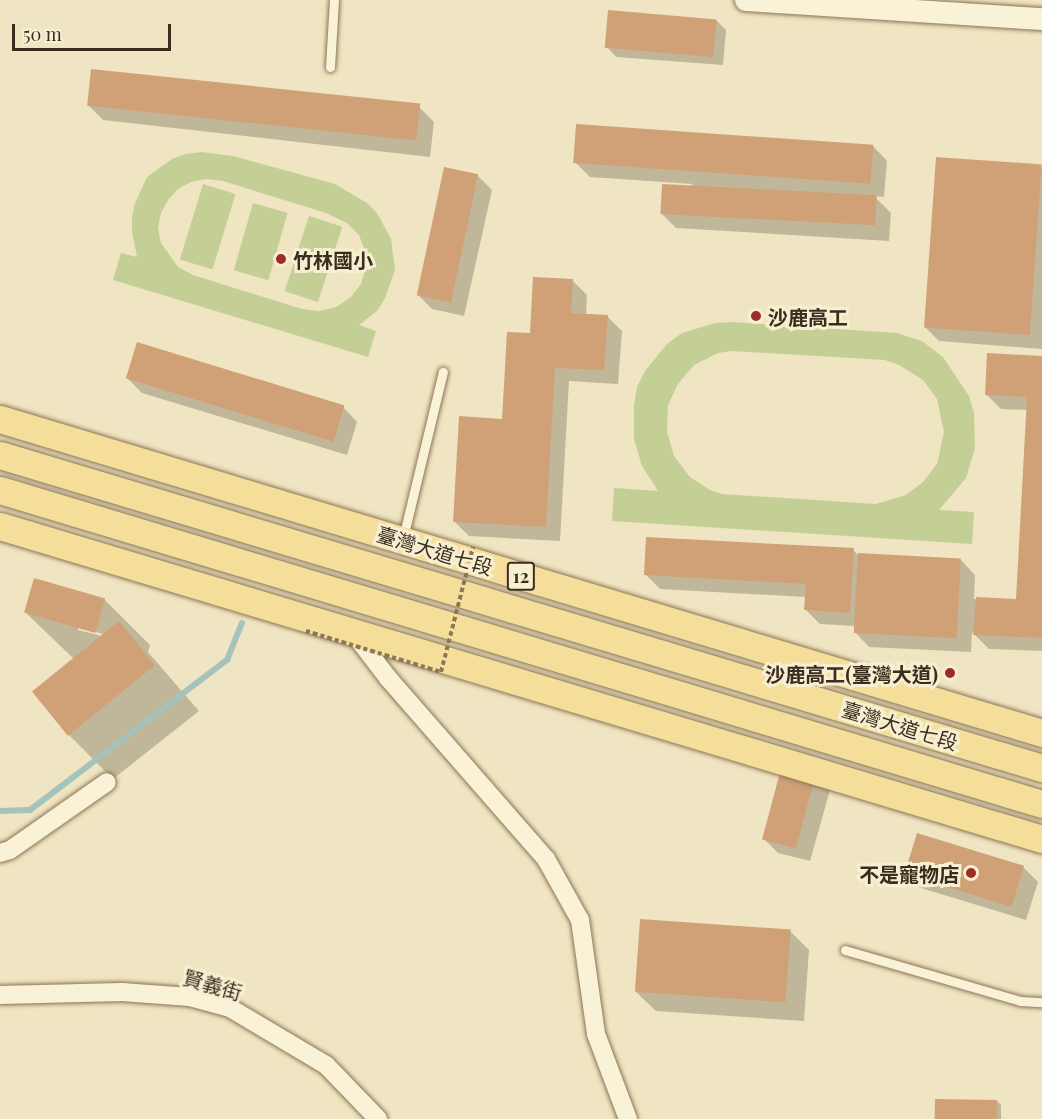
<!DOCTYPE html>
<meta charset="utf-8">
<style>
body{margin:0}
#map{position:relative;width:1042px;height:1119px;overflow:hidden;background:#f0e5c2;font-family:"Playfair Display","Noto Sans TC",serif}
div>[style]{position:absolute}
[style*='--x']{left:calc(var(--x)*1px);top:calc(var(--y)*1px);width:calc(var(--w)*1px);rotate:calc(var(--a)*1deg)}
.green>*{inset:0;background:#c4cf96;transform-origin:0 0}
.shadow>*{inset:0;background:#0003}
.stream>*{height:6px;margin:-3px;padding:0 3px;transform-origin:3px;border-radius:3px;background:#a5c2bc}
.building>*{inset:0;background:#d0a177;transform-origin:0 0}
.roads{filter:drop-shadow(0 0 2px #8b7658) drop-shadow(0 0 2px #8b7658)}
.service>*{height:9px;margin:-4.5px;padding:0 4.5px;transform-origin:4.5px;border-radius:4.5px;background:#faf2d6}
.minor>*{height:18px;margin:-9px;padding:0 9px;transform-origin:9px;border-radius:9px;background:#faf2d6}
.tertiary>*{height:22px;margin:-11px;padding:0 11px;transform-origin:11px;border-radius:11px;background:#faf2d6}
.primary>*{height:27px;margin:-13.5px;padding:0 13.5px;transform-origin:13.5px;border-radius:13.5px;background:#f5de99}
.path-bridge>*{height:4px;margin-top:-2px;transform-origin:0;background:repeating-linear-gradient(90deg,#8b7658 0 4.5px,transparent 0 7.5px)}
.dots>*{width:16px;height:16px;translate:-50% -50%;box-sizing:border-box;border:3px solid #f7efd2;border-radius:50%}
span{translate:-50% -50%;white-space:nowrap;text-align:center;line-height:1.15;-webkit-text-stroke:6px #f7efd2;paint-order:stroke}
.shield-label span{padding:2px 4px;background:#f7efd2;border:2px solid;border-radius:4px;-webkit-text-stroke-width:0}
.shield-label{font-size:18px;color:#3a2d1d;font-weight:700}
.poi-label{font-size:20px;color:#3a2d1d;font-weight:700}
.left{translate:0 -50%;text-align:left}
.right{translate:-100% -50%;text-align:right}
.street-label{font-size:20px;color:#3a2d1d}
.scale{position:absolute;left:12px;top:24px;width:159px;height:27px;box-sizing:border-box;border:3px solid #3a2d1d;border-top:0;padding-left:8px;font-size:18px;line-height:21px;white-space:nowrap;color:#3a2d1d;-webkit-text-stroke:4px #f7efd2;paint-order:stroke}
</style>
<div id="map">
<div class="green">
<i style="clip-path:polygon(evenodd,202px 152px,233px 156px,335px 184px,367px 203px,377px 213px,391px 239px,395px 270px,385px 298px,378px 310px,359px 325px,376px 331px,368px 357px,113px 280px,121px 253px,137px 257px,132px 232px,132px 217px,135px 203px,147px 177px,172px 159px,186px 154px,202px 152px,206px 179px,223px 181px,326px 213px,347px 223px,359px 235px,365px 251px,366px 268px,361px 284px,350px 298px,336px 307px,319px 311px,302px 309px,193px 275px,178px 267px,161px 243px,158px 228px,161px 213px,168px 200px,178px 189px,191px 182px,206px 179px)"></i>
<i style="left:203px;top:184px;width:34px;height:79px;rotate:17deg"></i>
<i style="left:253px;top:203px;width:36px;height:70px;rotate:16deg"></i>
<i style="left:309px;top:216px;width:35px;height:79px;rotate:18deg"></i>
<i style="clip-path:polygon(evenodd,732px 322px,897px 333px,922px 341px,943px 357px,969px 396px,974px 413px,975px 448px,966px 478px,939px 510px,974px 512px,972px 544px,612px 521px,614px 488px,658px 491px,642px 466px,634px 439px,634px 405px,637px 387px,645px 371px,667px 344px,682px 333px,715px 323px,732px 322px,732px 351px,885px 360px,899px 365px,923px 380px,937px 399px,944px 432px,937px 464px,923px 482px,906px 495px,876px 504px,722px 494px,710px 490px,690px 477px,674px 456px,667px 431px,668px 405px,678px 384px,694px 365px,718px 353px,732px 351px)"></i>
</div>
<div class="shadow">
<i style="clip-path:polygon(716px 20px,726px 30px,723px 65px,616px 57px,607px 47px)"></i>
<i style="clip-path:polygon(89px 106px,419px 107px,434px 122px,430px 157px,103px 120px)"></i>
<i style="clip-path:polygon(873px 146px,887px 161px,884px 197px,874px 196px,891px 213px,889px 241px,676px 228px,661px 213px,693px 184px,590px 177px,575px 162px)"></i>
<i style="clip-path:polygon(1042px 167px,1042px 349px,939px 341px,924px 326px)"></i>
<i style="clip-path:polygon(477px 175px,492px 190px,464px 316px,432px 309px,418px 295px)"></i>
<i style="clip-path:polygon(573px 281px,587px 295px,586px 315px,607px 316px,622px 331px,618px 384px,569px 381px,560px 541px,469px 536px,454px 521px,504px 420px,531px 334px)"></i>
<i style="clip-path:polygon(1042px 358px,1042px 651px,989px 649px,972px 632px,971px 652px,869px 647px,855px 632px,855px 626px,820px 624px,806px 610px,806px 597px,660px 589px,645px 574px,853px 550px,858px 555px,961px 560px,975px 575px,974px 599px,1017px 601px,1028px 410px,1001px 409px,986px 394px)"></i>
<i style="clip-path:polygon(127px 378px,343px 407px,357px 422px,347px 455px,142px 393px)"></i>
<i style="clip-path:polygon(evenodd,104px 599px,150px 645px,148px 652px,199px 711px,113px 779px,68px 734px,74px 659px,26px 613px,104px 599px,78px 627px,103px 634px,102px 636px,78px 630px,78px 627px)"></i>
<i style="clip-path:polygon(815px 775px,830px 790px,810px 861px,778px 853px,763px 838px)"></i>
<i style="clip-path:polygon(1023px 867px,1038px 882px,1026px 920px,921px 888px,906px 874px)"></i>
<i style="clip-path:polygon(790px 931px,809px 950px,804px 1021px,656px 1011px,636px 992px)"></i>
<i style="clip-path:polygon(997px 1101px,1001px 1105px,1001px 1119px,936px 1119px)"></i>
</div>
<div class="stream">
<i style="--x:0;--y:811;--w:30;--a:-2"></i>
<i style="--x:30;--y:810;--w:248;--a:-37.3"></i>
<i style="--x:227;--y:660;--w:40;--a:-68"></i>
</div>
<div class="building">
<i style="left:608px;top:10px;width:109px;height:38px;rotate:5deg"></i>
<i style="left:91px;top:69px;width:331px;height:37px;rotate:6deg"></i>
<i style="left:576px;top:124px;width:298px;height:39px;rotate:4deg"></i>
<i style="left:936px;top:157px;width:106px;height:171px;rotate:4deg"></i>
<i style="left:444px;top:167px;width:35px;height:131px;rotate:12deg"></i>
<i style="left:662px;top:184px;width:215px;height:30px;rotate:3deg"></i>
<i style="clip-path:polygon(533px 277px,573px 279px,571px 313px,608px 315px,604px 370px,555px 368px,546px 527px,453px 522px,459px 416px,502px 419px,507px 332px,530px 333px)"></i>
<i style="left:137px;top:342px;width:217px;height:38px;rotate:17deg"></i>
<i style="clip-path:polygon(987px 353px,1042px 356px,1042px 638px,973px 635px,976px 597px,1016px 599px,1027px 397px,985px 395px)"></i>
<i style="clip-path:polygon(646px 537px,854px 548px,850px 613px,804px 610px,806px 584px,644px 575px)"></i>
<i style="left:858px;top:553px;width:103px;height:80px;rotate:3deg"></i>
<i style="left:34px;top:578px;width:74px;height:36px;rotate:16deg"></i>
<i style="left:119px;top:621px;width:57px;height:112px;rotate:51deg"></i>
<i style="left:782px;top:765px;width:35px;height:77px;rotate:15deg"></i>
<i style="left:917px;top:833px;width:112px;height:43px;rotate:17deg"></i>
<i style="left:640px;top:919px;width:151px;height:73px;rotate:4deg"></i>
<i style="left:935px;top:1099px;width:62px;height:20px;rotate:1deg"></i>
</div>
<div class="roads">
<div class="service">
<i style="--x:330;--y:67;--w:67;--a:-86.6"></i>
<i style="--x:403;--y:538;--w:171;--a:-76.5"></i>
<i style="--x:845;--y:950;--w:182;--a:16.2"></i>
<i style="--x:1020;--y:1001;--w:22;--a:3"></i>
</div>
<div class="minor">
<i style="--x:352;--y:631;--w:59;--a:52.5"></i>
<i style="--x:388;--y:678;--w:240;--a:48.9"></i>
<i style="--x:546;--y:859;--w:70;--a:60.9"></i>
<i style="--x:580;--y:920;--w:115;--a:82"></i>
<i style="--x:596;--y:1034;--w:91;--a:69.4"></i>
<i style="--x:0;--y:853;--w:10;--a:-17"></i>
<i style="--x:10;--y:850;--w:118;--a:-35"></i>
<i style="--x:0;--y:995;--w:122;--a:-1.4"></i>
<i style="--x:122;--y:992;--w:68;--a:4.2"></i>
<i style="--x:190;--y:997;--w:41;--a:15.4"></i>
<i style="--x:230;--y:1008;--w:112;--a:30.7"></i>
<i style="--x:326;--y:1065;--w:75;--a:46.1"></i>
</div>
<div class="tertiary">
<i style="--x:746;--y:0;--w:297;--a:3.7"></i>
</div>
<div class="primary">
<i style="--x:0;--y:419;--w:1088;--a:16.77"></i>
<i style="--x:0;--y:455;--w:1088;--a:16.72"></i>
<i style="--x:0;--y:490;--w:1088;--a:16.77"></i>
<i style="--x:0;--y:526;--w:1088;--a:16.72"></i>
</div>
</div>
<div class="path-bridge">
<i style="--x:306;--y:631;--w:141;--a:16.9"></i>
<i style="--x:441;--y:672;--w:129;--a:-75.6"></i>
</div>
<div class="dots">
<i style="left:281px;top:259px;background:#9c2c26"></i>
<i style="left:756px;top:316px;background:#9c2c26"></i>
<i style="left:950px;top:673px;background:#9c2c26"></i>
<i style="left:971px;top:873px;background:#9c2c26"></i>
</div>
<div class="shield-label">
<span style="left:521px;top:576px">12</span>
</div>
<div class="poi-label">
<span class="left" style="left:293px;top:259px">竹林國小</span>
<span class="left" style="left:768px;top:316px">沙鹿高工</span>
<span class="right" style="left:938px;top:673px">沙鹿高工(臺灣大道)</span>
<span class="right" style="left:959px;top:873px">不是寵物店</span>
</div>
<div class="street-label">
<span style="left:435px;top:550px;rotate:17deg">臺灣大道七段</span>
<span style="left:900px;top:725px;rotate:17deg">臺灣大道七段</span>
<span style="left:213px;top:984px;rotate:16deg">賢義街</span>
</div>
<div class="scale">50 m</div>
</div>
